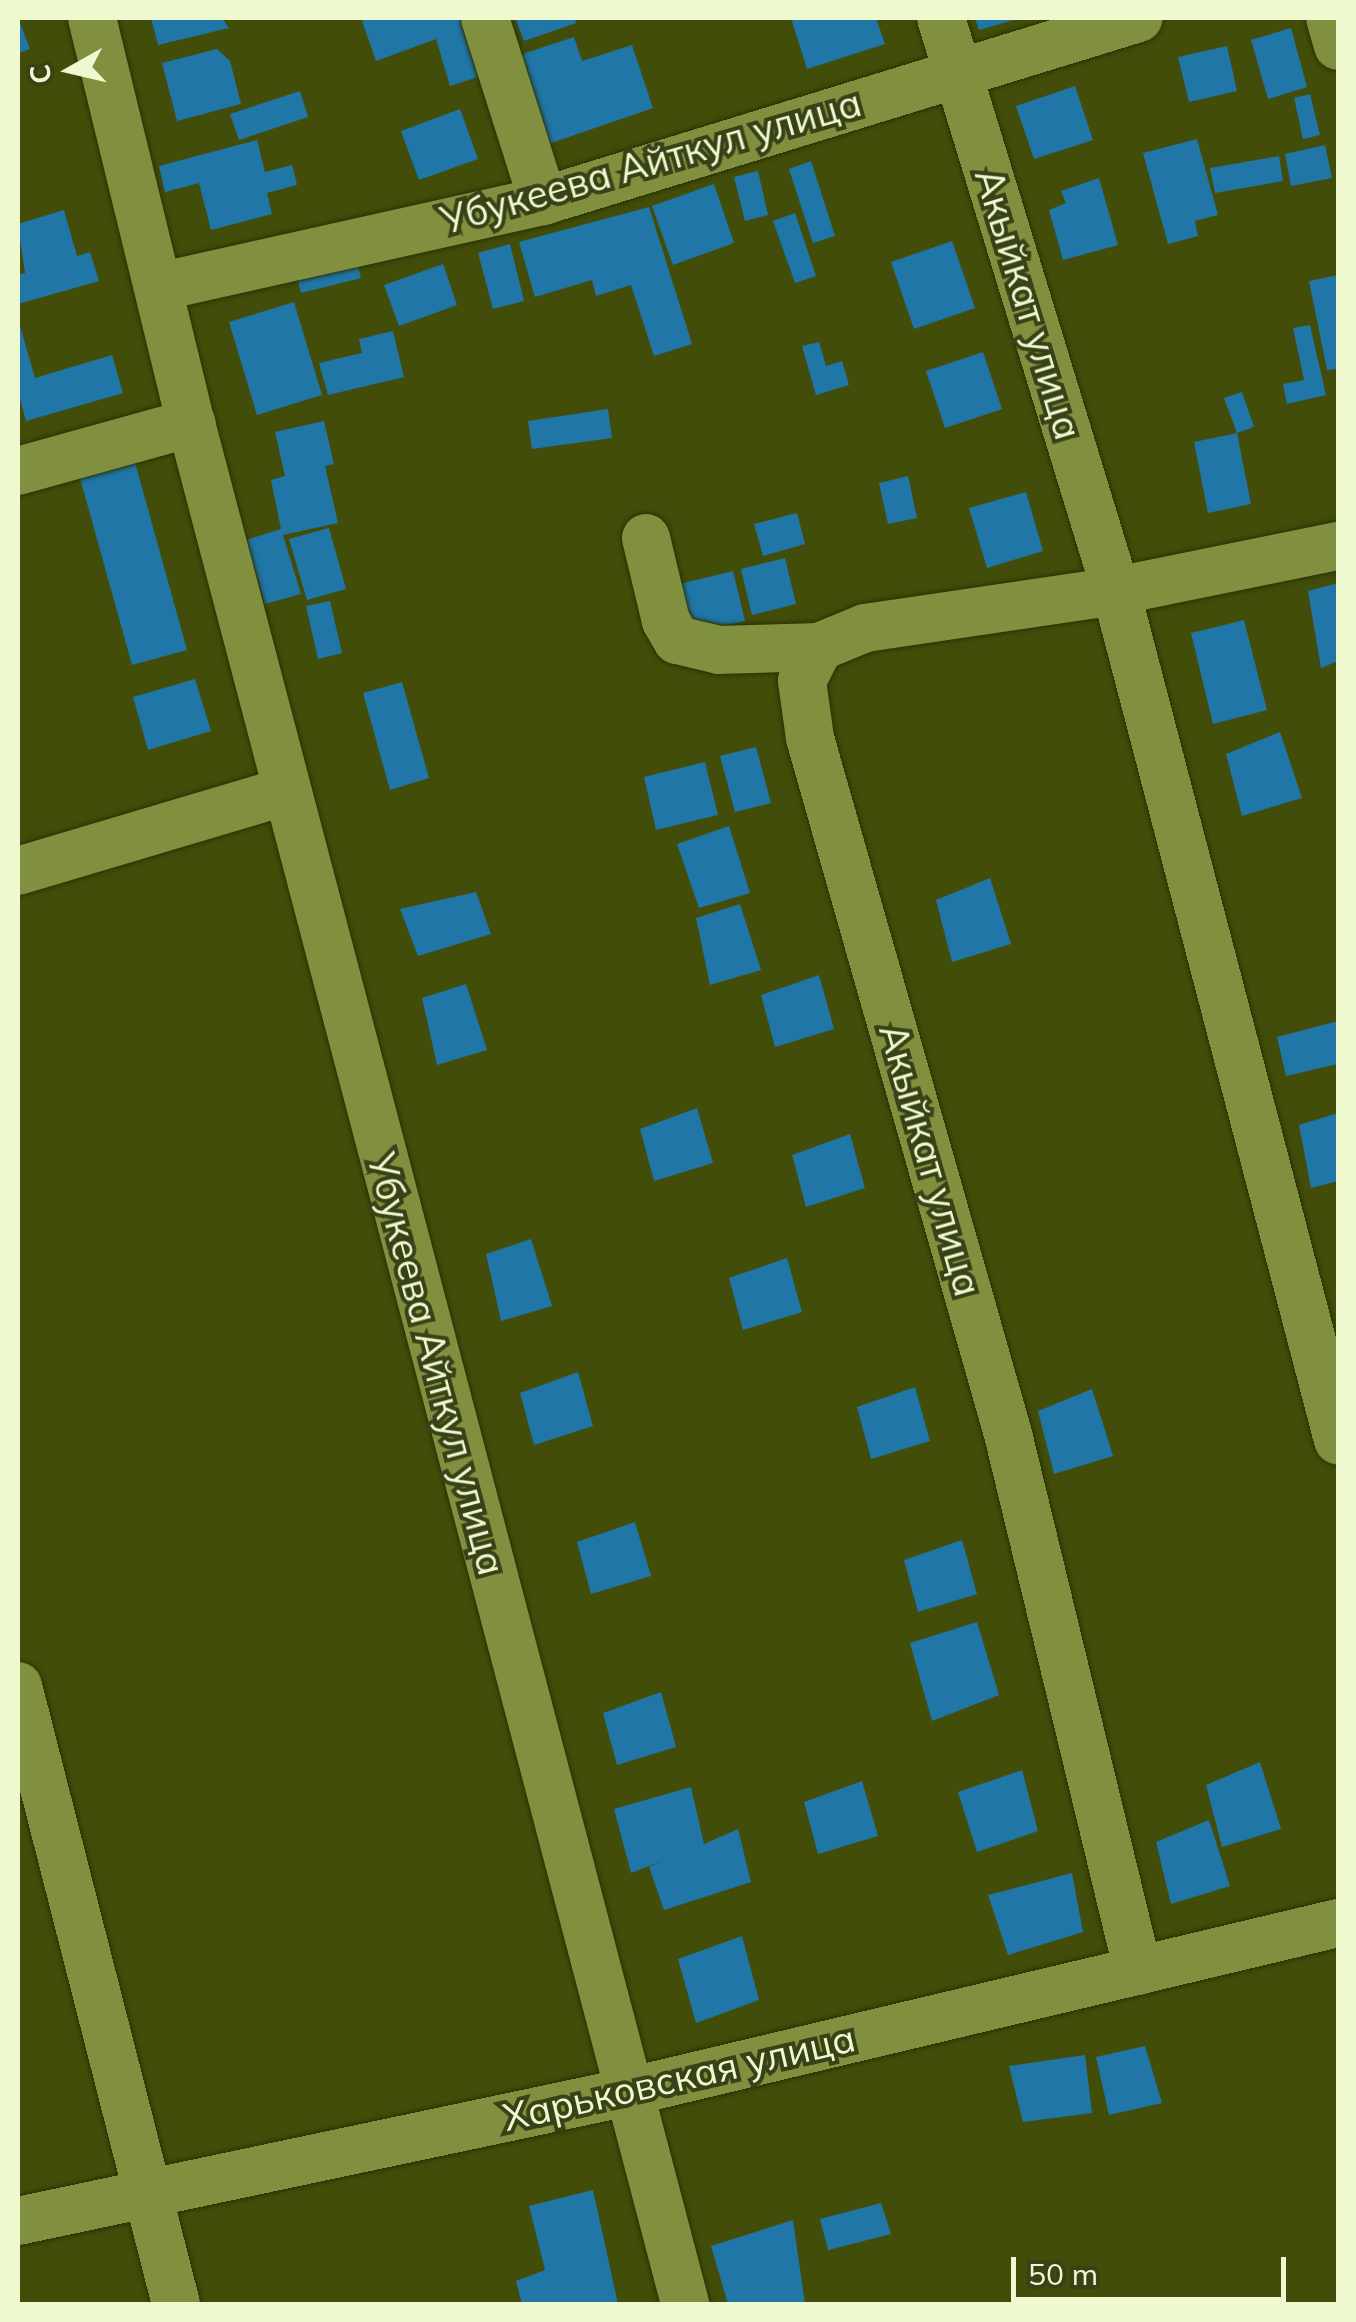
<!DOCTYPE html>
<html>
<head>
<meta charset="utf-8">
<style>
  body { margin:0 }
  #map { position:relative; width:1356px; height:2322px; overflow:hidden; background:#424d0a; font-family:Mulish,sans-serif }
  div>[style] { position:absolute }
  .building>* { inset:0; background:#2076a7 }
  .roads { filter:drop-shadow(0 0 2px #2a3104) drop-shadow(0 0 2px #2a3104) }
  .minor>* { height:48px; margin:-24px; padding:0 24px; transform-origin:24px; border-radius:24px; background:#80903e }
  span { translate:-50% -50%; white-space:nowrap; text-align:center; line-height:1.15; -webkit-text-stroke:8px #394116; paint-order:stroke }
  .street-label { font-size:38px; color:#eff9d0 }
  .frame { position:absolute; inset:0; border:20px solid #eff9d0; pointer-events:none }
  .north { position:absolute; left:20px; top:20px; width:100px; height:100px; -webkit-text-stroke:8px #394116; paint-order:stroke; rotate:262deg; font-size:28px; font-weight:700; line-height:40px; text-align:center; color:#eff9d0 }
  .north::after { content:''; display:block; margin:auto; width:35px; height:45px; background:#eff9d0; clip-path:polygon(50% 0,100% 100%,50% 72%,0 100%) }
  .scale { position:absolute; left:1011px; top:2257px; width:275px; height:45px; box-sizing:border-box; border:5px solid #eff9d0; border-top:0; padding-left:12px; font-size:30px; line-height:35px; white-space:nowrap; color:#eff9d0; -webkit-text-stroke:8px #394116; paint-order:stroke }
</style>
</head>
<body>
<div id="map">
  <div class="building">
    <div style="clip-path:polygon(18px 18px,30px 49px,18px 53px)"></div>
    <div style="clip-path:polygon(151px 18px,222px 18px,229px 28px,158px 45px)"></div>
    <div style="clip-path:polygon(361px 18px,461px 18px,478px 77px,450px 86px,436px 39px,376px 61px)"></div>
    <div style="clip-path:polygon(515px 18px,575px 18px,576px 23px,524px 41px)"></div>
    <div style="clip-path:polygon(791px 18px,876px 18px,885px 44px,807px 69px)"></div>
    <div style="clip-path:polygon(975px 18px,1017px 18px,1017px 19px,979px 30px)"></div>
    <div style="clip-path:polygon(1291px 28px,1307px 87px,1268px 99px,1251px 40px)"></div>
    <div style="clip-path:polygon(574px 37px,582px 61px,632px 45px,653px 108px,531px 150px,501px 61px)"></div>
    <div style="clip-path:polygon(1227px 46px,1237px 91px,1189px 102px,1178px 57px)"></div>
    <div style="clip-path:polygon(217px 49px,230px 61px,241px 104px,177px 121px,162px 63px)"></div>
    <div style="clip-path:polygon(1075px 86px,1093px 140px,1034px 159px,1016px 106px)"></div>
    <div style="clip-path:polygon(300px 91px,308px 117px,239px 140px,230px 114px)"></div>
    <div style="clip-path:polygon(1310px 94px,1320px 135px,1303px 139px,1294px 98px)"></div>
    <div style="clip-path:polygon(460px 109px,478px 159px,419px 180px,401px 131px)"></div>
    <div style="clip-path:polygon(1197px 139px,1218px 215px,1195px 221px,1198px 236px,1168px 244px,1143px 153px)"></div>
    <div style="clip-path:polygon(257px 140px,265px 172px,292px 165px,297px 185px,267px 193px,272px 214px,211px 230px,199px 183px,165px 192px,159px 166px)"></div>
    <div style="clip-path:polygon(1325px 145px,1332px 178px,1291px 186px,1285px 154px)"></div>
    <div style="clip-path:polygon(1279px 156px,1283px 181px,1215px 193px,1210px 168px)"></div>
    <div style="clip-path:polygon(811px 161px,835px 236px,813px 243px,789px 169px)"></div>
    <div style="clip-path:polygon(758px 171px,768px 215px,745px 221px,734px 177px)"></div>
    <div style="clip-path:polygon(1099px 178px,1118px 245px,1063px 260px,1049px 210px,1066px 203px,1061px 191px)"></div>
    <div style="clip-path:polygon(714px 184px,734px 243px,673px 265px,652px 206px)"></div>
    <div style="clip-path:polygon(649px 207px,692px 344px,654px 356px,631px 285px,596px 296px,592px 280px,535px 297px,519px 242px)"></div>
    <div style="clip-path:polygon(64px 210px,77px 256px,90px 252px,99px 281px,18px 304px,18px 275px,25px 273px,18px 224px)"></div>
    <div style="clip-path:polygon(795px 213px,816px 276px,795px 283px,773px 221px)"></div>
    <div style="clip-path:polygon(952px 241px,975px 308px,914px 329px,891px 262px)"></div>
    <div style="clip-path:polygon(510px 244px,524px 301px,493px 309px,478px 253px)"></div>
    <div style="clip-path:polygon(354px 252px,361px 278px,301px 293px,294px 266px)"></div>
    <div style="clip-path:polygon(443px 264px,457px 305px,399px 326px,384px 285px)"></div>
    <div style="clip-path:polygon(1338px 275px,1338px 369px,1327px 370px,1309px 281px)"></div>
    <div style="clip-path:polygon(294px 302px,322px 395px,257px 415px,229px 322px)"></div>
    <div style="clip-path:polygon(18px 319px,35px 378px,112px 355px,123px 393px,26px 421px,18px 391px)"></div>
    <div style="clip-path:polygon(1310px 325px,1326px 395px,1287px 404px,1283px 384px,1304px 380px,1293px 328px)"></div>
    <div style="clip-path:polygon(393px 331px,404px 377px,328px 395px,319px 363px,362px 353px,359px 339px)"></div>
    <div style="clip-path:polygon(819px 342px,826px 366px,842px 361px,849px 385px,816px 395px,802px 346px)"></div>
    <div style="clip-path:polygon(983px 352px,1002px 409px,945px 428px,926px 371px)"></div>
    <div style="clip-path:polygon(1242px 392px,1254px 427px,1237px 433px,1224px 398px)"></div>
    <div style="clip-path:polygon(608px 409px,612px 438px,532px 449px,528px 421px)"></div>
    <div style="clip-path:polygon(324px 421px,334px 464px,325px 466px,338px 523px,283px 535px,301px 594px,265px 604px,246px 540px,281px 529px,271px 480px,285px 476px,275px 432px)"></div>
    <div style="clip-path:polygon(1237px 433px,1251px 504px,1208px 513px,1194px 442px)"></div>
    <div style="clip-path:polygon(133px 455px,187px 650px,132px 665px,78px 471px)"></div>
    <div style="clip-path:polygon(908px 476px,917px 518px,888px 524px,879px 483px)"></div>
    <div style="clip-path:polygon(1026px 492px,1043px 551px,987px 568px,969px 508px)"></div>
    <div style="clip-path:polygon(797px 513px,805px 544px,763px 556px,754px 524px)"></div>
    <div style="clip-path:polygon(329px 528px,346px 589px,307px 600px,289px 539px)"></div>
    <div style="clip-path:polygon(785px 558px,796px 604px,752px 615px,741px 569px)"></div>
    <div style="clip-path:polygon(733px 571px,745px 621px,692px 633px,680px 584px)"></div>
    <div style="clip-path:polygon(1338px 583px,1338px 661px,1321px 668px,1308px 591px)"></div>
    <div style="clip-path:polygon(330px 601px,342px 653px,318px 659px,306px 606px)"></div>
    <div style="clip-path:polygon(1244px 620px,1267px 710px,1213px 724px,1191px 633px)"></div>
    <div style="clip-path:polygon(195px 679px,211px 731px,148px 750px,133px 697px)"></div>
    <div style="clip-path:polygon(402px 682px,429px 778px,390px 790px,363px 693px)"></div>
    <div style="clip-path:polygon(1280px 732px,1302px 798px,1242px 816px,1226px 754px)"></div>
    <div style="clip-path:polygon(756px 747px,771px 803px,735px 812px,720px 756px)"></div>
    <div style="clip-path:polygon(705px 762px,718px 815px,656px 830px,644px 777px)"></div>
    <div style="clip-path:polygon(729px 826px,750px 893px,699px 908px,677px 844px)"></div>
    <div style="clip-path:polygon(990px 878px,1011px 944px,952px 962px,936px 900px)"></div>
    <div style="clip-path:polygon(476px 892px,491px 934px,418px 956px,400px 909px)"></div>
    <div style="clip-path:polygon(740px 904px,761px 970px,710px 985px,696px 918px)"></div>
    <div style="clip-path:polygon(819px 975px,834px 1029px,775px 1047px,761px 995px)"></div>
    <div style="clip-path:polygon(466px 984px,487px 1050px,437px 1065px,422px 998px)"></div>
    <div style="clip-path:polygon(1338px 1021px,1338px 1064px,1286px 1076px,1277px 1037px)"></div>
    <div style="clip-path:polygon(697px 1108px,713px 1163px,654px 1181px,640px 1129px)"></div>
    <div style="clip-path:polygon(1338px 1113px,1338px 1181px,1311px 1188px,1299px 1125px)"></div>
    <div style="clip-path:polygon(850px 1134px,865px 1188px,806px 1207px,792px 1155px)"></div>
    <div style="clip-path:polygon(531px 1239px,552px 1306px,501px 1321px,486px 1254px)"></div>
    <div style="clip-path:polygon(787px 1258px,802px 1312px,743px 1330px,729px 1278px)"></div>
    <div style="clip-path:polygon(578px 1372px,593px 1426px,534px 1445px,520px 1393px)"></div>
    <div style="clip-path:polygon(915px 1387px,930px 1441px,871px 1459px,857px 1407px)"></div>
    <div style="clip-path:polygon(1092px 1389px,1113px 1456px,1054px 1474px,1038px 1411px)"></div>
    <div style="clip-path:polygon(635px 1522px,651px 1576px,591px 1594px,577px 1542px)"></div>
    <div style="clip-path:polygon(962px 1540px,977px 1594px,918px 1612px,904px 1560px)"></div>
    <div style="clip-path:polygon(977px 1622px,999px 1695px,932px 1721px,910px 1643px)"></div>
    <div style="clip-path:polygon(661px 1692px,676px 1747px,617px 1765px,603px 1713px)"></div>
    <div style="clip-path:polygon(1260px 1762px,1281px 1829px,1222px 1847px,1206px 1785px)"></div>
    <div style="clip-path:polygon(1022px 1770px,1038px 1831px,977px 1852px,958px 1792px)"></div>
    <div style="clip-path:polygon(862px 1781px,878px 1836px,818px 1854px,804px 1802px)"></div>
    <div style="clip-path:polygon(691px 1787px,704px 1844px,738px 1829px,751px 1882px,664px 1910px,649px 1867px,662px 1861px,631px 1873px,614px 1809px)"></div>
    <div style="clip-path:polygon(1209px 1820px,1230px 1886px,1171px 1904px,1156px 1842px)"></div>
    <div style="clip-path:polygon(1072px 1873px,1083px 1932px,1008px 1955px,988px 1895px)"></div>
    <div style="clip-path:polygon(742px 1936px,759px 2000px,696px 2023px,678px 1959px)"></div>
    <div style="clip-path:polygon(1145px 2046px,1162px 2103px,1109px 2115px,1096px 2057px)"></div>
    <div style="clip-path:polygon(1085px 2055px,1092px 2113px,1023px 2122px,1009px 2066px)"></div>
    <div style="clip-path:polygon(593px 2190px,618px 2304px,522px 2304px,516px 2281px,545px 2270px,529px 2206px)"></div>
    <div style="clip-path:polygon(881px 2203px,891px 2234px,828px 2250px,820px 2219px)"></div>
    <div style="clip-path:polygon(793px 2220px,805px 2304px,728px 2304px,711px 2246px)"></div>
  </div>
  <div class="roads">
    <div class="minor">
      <div style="left:92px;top:18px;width:417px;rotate:76.3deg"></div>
      <div style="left:191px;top:423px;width:1945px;rotate:75.28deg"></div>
      <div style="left:485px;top:18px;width:192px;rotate:72.4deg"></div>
      <div style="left:941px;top:18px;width:599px;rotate:73.02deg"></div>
      <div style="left:1116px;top:591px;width:878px;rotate:75.35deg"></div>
      <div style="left:1330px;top:18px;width:29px;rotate:74deg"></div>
      <div style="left:158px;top:287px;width:394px;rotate:-12.6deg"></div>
      <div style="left:543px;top:201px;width:623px;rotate:-17.07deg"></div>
      <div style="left:18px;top:471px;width:180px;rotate:-15.5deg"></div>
      <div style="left:646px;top:538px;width:85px;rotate:76.5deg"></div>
      <div style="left:666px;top:621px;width:22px;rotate:60deg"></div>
      <div style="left:677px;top:640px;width:43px;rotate:13.4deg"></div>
      <div style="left:719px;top:650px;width:100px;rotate:-1.7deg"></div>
      <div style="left:18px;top:871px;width:280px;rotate:-16.6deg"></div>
      <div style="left:18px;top:1686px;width:638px;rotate:75.66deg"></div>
      <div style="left:1138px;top:1971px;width:553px;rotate:-103.61deg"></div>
      <div style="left:1008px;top:1434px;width:724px;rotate:-105.88deg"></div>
      <div style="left:810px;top:738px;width:58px;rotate:-98deg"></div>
      <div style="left:802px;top:681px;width:38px;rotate:-63deg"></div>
      <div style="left:819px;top:647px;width:50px;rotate:-22.4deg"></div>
      <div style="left:865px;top:628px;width:254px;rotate:-8.4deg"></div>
      <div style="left:1116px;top:591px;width:227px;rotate:-11.5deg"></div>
      <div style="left:18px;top:2221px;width:623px;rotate:-11.94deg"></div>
      <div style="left:628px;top:2092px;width:730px;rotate:-13.39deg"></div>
    </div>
  </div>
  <div class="street-label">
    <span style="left:651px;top:162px;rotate:-16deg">Убукеева Айткул улица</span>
    <span style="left:1028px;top:304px;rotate:73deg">Акыйкат улица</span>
    <span style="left:930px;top:1160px;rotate:74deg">Акыйкат улица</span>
    <span style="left:436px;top:1364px;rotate:75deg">Убукеева Айткул улица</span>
    <span style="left:679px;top:2078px;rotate:-13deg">Харьковская улица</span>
  </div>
  <div class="frame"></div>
  <div class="north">С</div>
  <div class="scale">50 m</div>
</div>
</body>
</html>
